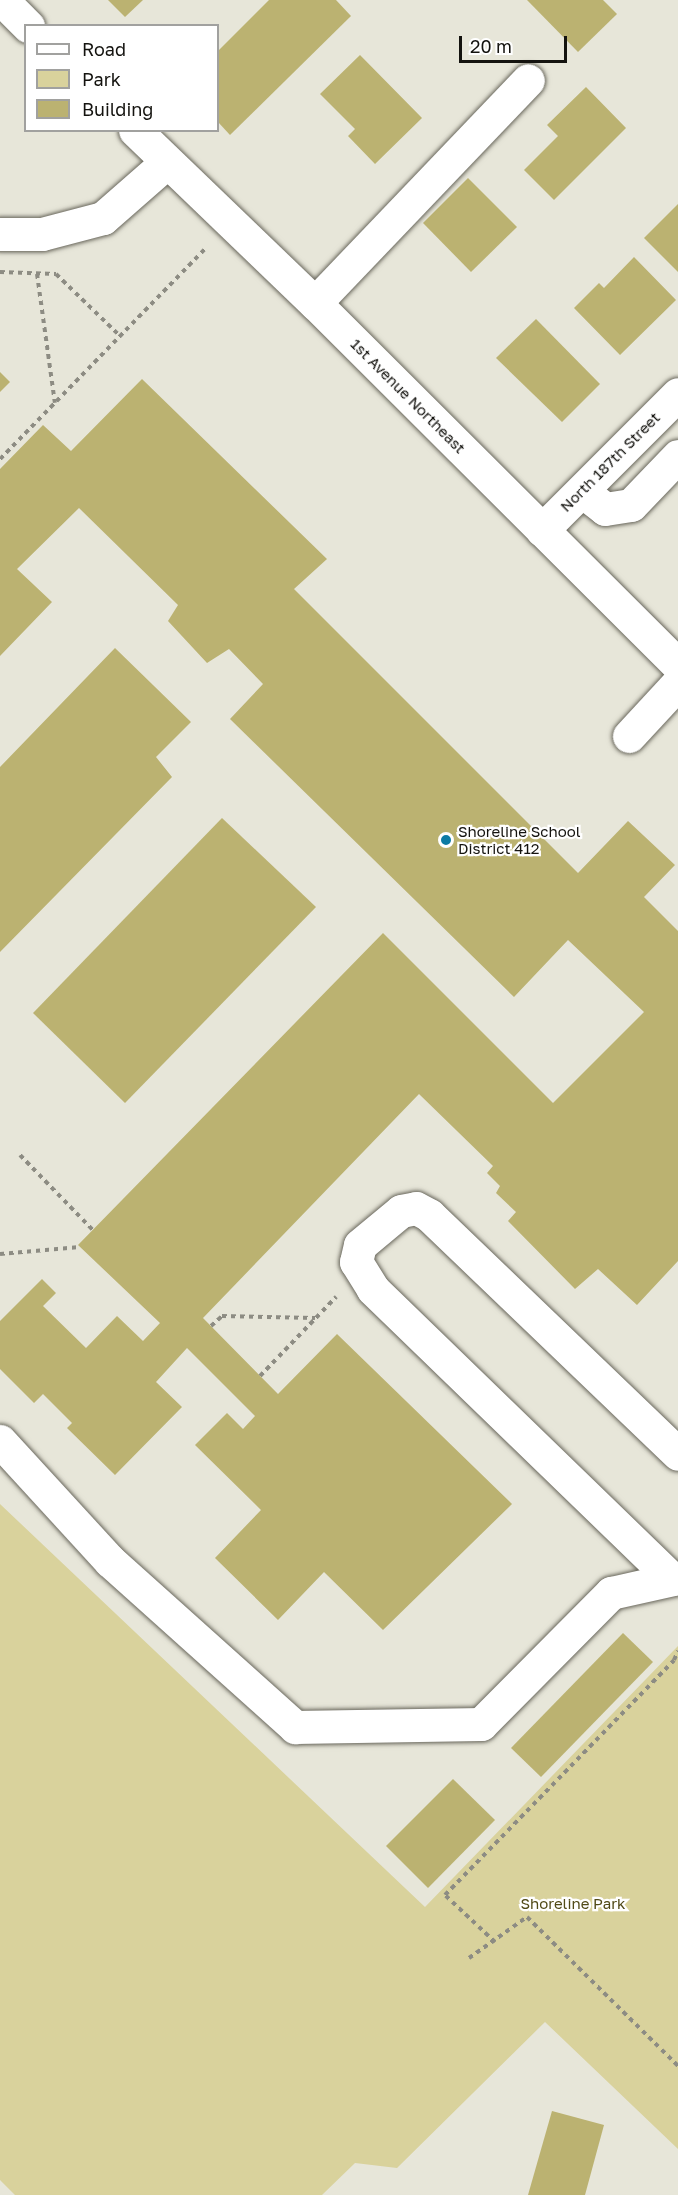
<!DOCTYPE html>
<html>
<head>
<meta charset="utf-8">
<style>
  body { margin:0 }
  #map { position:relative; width:678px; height:2195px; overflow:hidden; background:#e7e6d9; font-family:"Golos Text",sans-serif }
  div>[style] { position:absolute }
  .green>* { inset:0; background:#d9d29c }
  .building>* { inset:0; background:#bbb271 }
  .path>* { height:4px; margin-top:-2px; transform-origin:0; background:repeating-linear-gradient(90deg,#8d8c83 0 4.5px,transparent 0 9px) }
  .roads { filter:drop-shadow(0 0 2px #69675c) drop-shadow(0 0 2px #69675c) }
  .minor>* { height:33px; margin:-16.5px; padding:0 16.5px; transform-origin:16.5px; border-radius:16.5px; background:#fff }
  .dots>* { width:16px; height:16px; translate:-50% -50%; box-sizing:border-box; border:3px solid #fff; border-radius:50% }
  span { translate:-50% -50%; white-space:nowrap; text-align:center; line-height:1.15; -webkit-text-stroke:4.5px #fff; paint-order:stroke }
  .street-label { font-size:15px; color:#14130f }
  .poi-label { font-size:15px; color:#14130f }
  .left { translate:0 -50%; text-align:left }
  .park-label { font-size:15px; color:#514a17 }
  .legend { position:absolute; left:24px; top:24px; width:195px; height:108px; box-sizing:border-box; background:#fff; border:2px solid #a1a19f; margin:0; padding:8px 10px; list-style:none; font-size:18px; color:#14130f }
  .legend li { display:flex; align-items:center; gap:12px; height:30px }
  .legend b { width:30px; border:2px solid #a1a19f }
  .scale { position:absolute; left:459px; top:36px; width:108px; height:27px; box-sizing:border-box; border:3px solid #14130f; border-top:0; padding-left:8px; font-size:18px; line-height:21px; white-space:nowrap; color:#14130f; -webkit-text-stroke:4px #fff; paint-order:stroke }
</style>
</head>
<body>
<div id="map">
  <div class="green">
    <div style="clip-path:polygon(0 1504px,425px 1907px,678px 1646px,678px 2149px,545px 2022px,397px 2168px,355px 2163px,322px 2195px,15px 2195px,0 2180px)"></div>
  </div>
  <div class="building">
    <div style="clip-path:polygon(108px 0,143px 0,125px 17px)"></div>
    <div style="clip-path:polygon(269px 0,336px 0,351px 16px,230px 135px,218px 122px,218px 51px)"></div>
    <div style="clip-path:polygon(527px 0,603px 0,617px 14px,578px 52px)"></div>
    <div style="clip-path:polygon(360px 55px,422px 118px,375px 164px,348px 136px,355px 129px,320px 94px)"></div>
    <div style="clip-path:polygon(586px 87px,626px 128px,554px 200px,524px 170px,558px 136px,547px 125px)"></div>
    <div style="clip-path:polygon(468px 178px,517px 227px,471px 272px,423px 223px)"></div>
    <div style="clip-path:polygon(678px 204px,678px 272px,644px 238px)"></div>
    <div style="clip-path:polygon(634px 257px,676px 300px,620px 355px,574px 308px,599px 283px,604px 288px)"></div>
    <div style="clip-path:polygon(536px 319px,600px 384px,562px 422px,496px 358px)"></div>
    <div style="clip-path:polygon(0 372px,10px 382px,0 392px)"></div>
    <div style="clip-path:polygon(142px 379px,327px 559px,294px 589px,578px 873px,628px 821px,675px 865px,644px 897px,678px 931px,678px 1261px,637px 1305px,598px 1269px,575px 1289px,508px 1221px,516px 1212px,496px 1193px,500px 1186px,487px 1173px,493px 1166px,419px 1094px,203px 1318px,278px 1394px,337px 1334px,512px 1504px,383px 1630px,324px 1572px,278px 1620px,215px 1558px,261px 1510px,195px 1445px,227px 1413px,243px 1429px,255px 1416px,187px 1348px,156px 1382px,182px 1407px,115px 1475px,67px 1428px,72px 1423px,43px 1394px,34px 1403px,0 1369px,0 1321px,42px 1279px,56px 1293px,43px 1306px,86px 1348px,117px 1316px,143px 1341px,160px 1323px,78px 1245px,383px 933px,553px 1103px,644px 1012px,568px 940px,514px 997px,230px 719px,263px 684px,229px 649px,207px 663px,168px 621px,178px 605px,79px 508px,17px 569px,52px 602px,0 656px,0 469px,43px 425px,71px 451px)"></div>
    <div style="clip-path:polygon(115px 648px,191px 722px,156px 757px,172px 777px,0 952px,0 767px)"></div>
    <div style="clip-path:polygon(222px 818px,316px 907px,125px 1103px,33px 1013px)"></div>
    <div style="clip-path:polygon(623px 1633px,653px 1662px,541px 1777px,511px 1748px)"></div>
    <div style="clip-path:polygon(453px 1779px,495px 1820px,428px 1888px,386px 1846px)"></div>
    <div style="clip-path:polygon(552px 2111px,604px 2125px,585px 2195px,528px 2195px)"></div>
  </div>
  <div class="path">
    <div style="left:0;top:272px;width:56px;rotate:2deg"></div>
    <div style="left:56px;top:274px;width:89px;rotate:44.1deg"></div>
    <div style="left:37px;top:274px;width:130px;rotate:82.1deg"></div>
    <div style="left:0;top:459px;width:296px;rotate:-45.7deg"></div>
    <div style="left:20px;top:1155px;width:105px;rotate:45.8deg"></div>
    <div style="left:0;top:1254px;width:80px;rotate:-5deg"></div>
    <div style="left:211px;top:1326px;width:15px;rotate:-42deg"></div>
    <div style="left:222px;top:1316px;width:93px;rotate:1.2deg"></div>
    <div style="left:260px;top:1376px;width:110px;rotate:-46.1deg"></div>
    <div style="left:495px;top:1942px;width:69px;rotate:-136.8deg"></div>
    <div style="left:445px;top:1895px;width:328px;rotate:-45.7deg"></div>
    <div style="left:674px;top:1660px;width:10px;rotate:-66deg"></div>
    <div style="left:469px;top:1958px;width:71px;rotate:-35.3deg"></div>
    <div style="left:527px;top:1917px;width:212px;rotate:44.6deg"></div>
  </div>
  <div class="roads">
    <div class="minor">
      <div style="left:2px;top:0;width:37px;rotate:45deg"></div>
      <div style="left:135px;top:130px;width:250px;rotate:43.9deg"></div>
      <div style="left:315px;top:303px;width:513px;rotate:44.92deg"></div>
      <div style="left:0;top:234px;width:42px"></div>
      <div style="left:42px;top:234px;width:63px;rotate:-14.7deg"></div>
      <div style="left:103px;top:218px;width:85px;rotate:-41.2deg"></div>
      <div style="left:315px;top:303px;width:308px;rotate:-46.3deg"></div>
      <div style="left:582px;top:491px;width:29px;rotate:38deg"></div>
      <div style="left:605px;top:509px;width:26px;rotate:-9deg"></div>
      <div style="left:631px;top:505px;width:68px;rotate:-46.2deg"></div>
      <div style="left:542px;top:530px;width:192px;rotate:-45deg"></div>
      <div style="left:629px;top:736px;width:72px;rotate:-47.2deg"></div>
      <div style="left:0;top:1441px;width:163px;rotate:47.5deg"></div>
      <div style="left:110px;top:1561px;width:249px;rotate:41.9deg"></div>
      <div style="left:295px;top:1727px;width:186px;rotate:-0.9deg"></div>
      <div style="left:481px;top:1724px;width:185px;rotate:-45.2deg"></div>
      <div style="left:611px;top:1593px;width:69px;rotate:-12.6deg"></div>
      <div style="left:672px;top:1579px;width:417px;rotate:-135.9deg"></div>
      <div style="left:373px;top:1289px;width:32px;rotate:-122deg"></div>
      <div style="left:356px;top:1262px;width:17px;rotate:-77deg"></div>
      <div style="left:360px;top:1245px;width:53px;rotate:-39.7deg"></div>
      <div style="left:401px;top:1211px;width:15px;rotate:-11deg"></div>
      <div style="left:416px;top:1208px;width:15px;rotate:28deg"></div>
      <div style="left:429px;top:1215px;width:345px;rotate:43.8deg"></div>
    </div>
  </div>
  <div class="dots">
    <div style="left:446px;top:840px;background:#0d7ba4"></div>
  </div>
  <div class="street-label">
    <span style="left:408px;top:396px;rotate:45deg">1st Avenue Northeast</span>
    <span style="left:610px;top:462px;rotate:-45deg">North 187th Street</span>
  </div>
  <div class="poi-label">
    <span class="left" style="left:458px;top:840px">Shoreline School<br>District 412</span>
  </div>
  <div class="park-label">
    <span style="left:573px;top:1904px">Shoreline Park</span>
  </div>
  <ul class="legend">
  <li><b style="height:8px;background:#fff"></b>Road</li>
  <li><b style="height:16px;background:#d9d29c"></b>Park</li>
  <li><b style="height:16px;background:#bbb271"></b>Building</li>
  </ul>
  <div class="scale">20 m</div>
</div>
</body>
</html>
